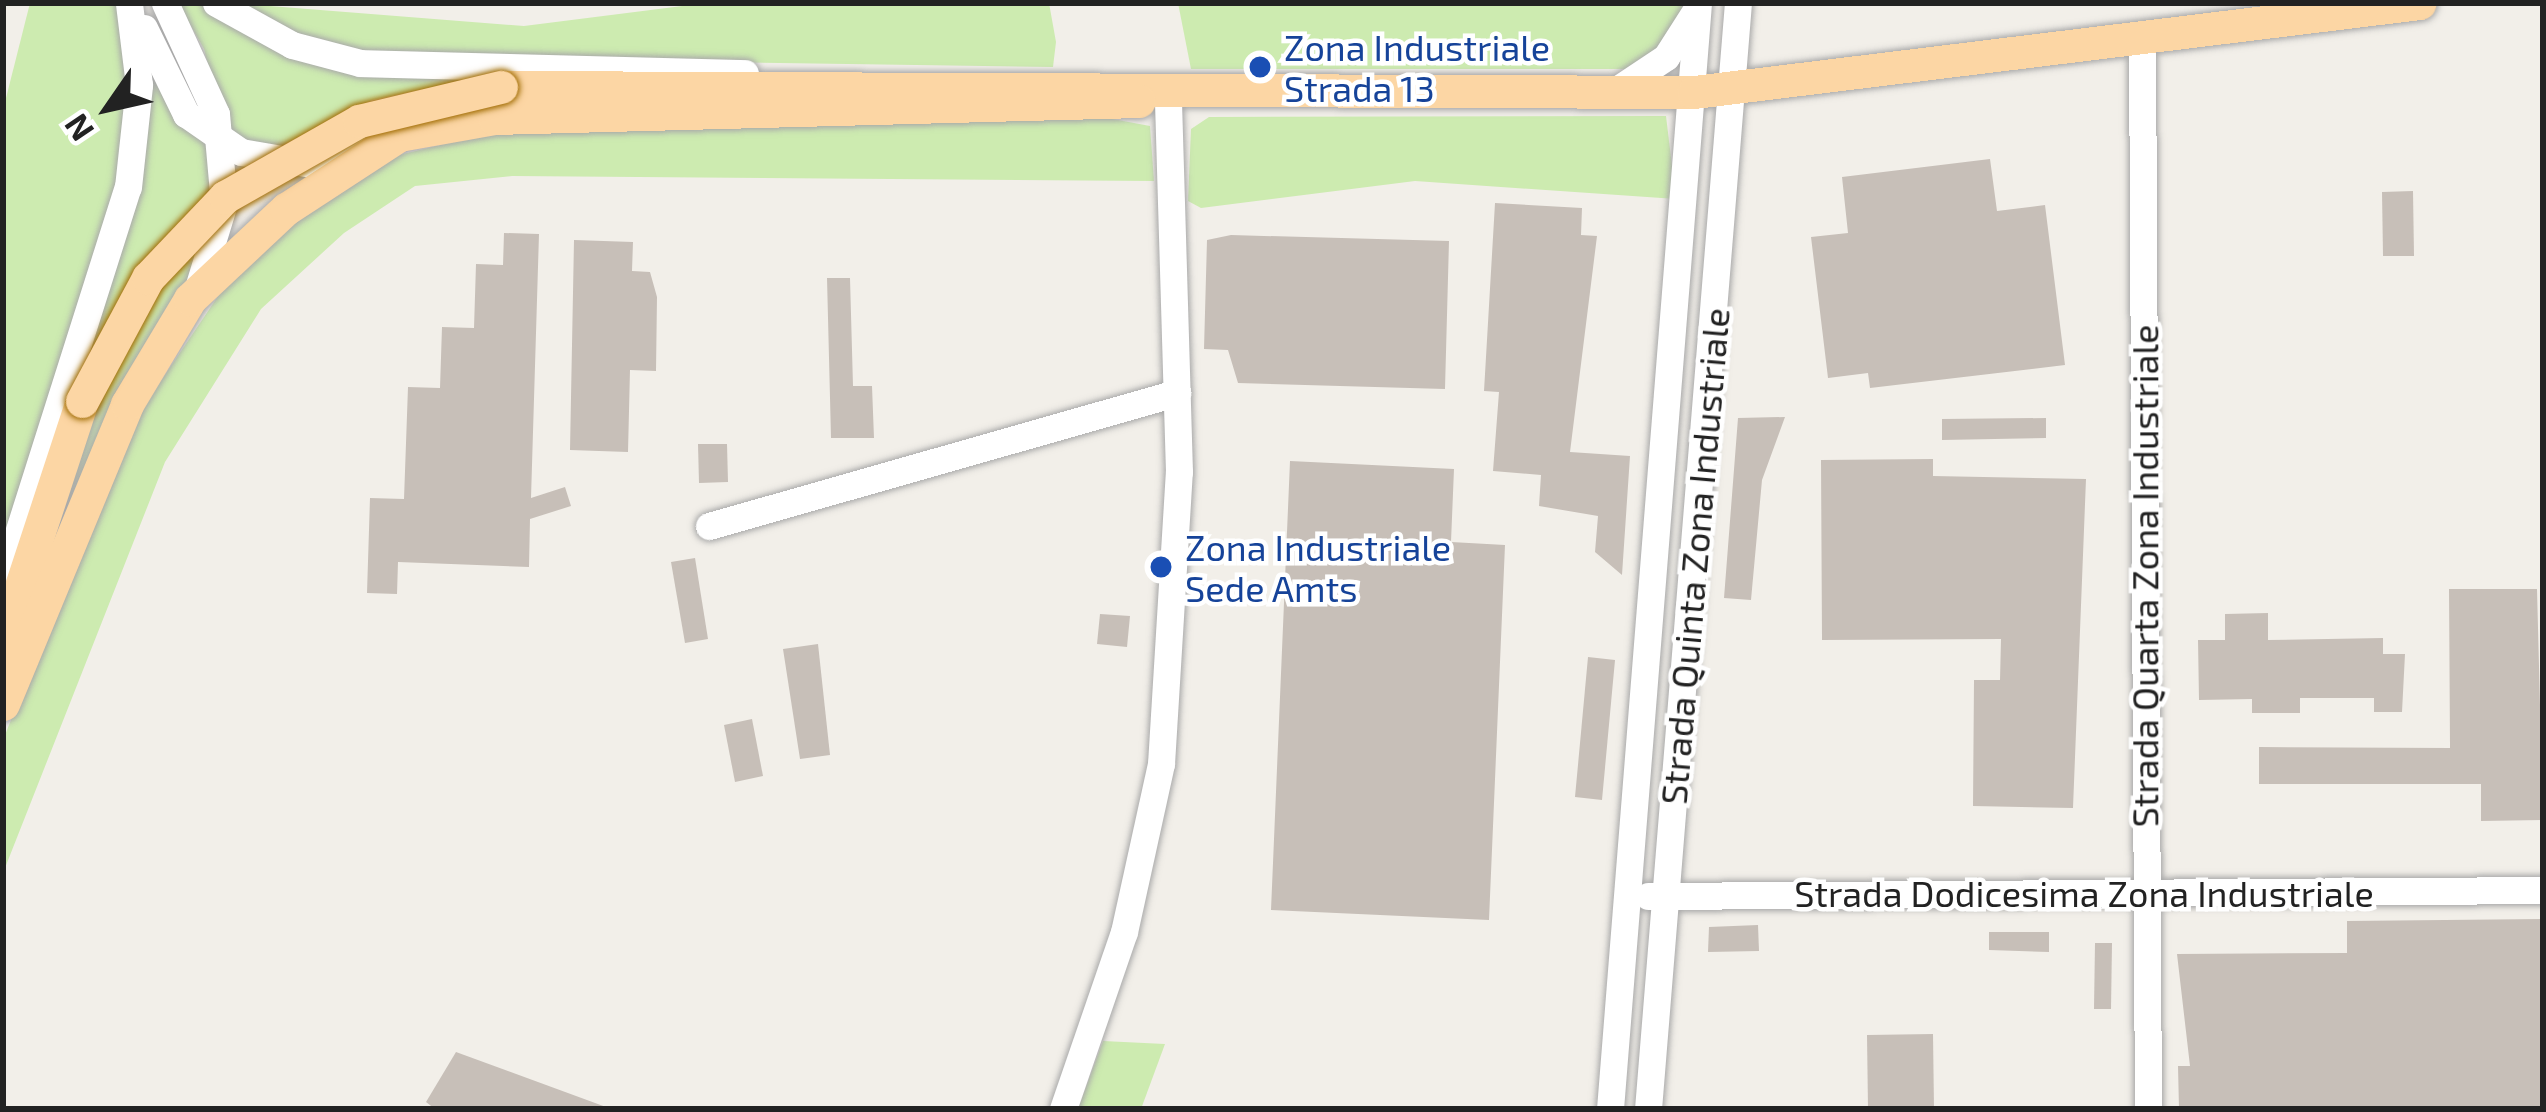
<!DOCTYPE html>
<html>
<head>
<meta charset="utf-8">
<style>
  body { margin:0 }
  #map { position:relative; width:2546px; height:1112px; overflow:hidden; background:#f2efe9; font-family:"Exo 2",sans-serif }
  div>[style] { position:absolute }
  .grass>* { inset:0; background:#cdebb0 }
  .building>* { inset:0; background:#c7bfb8 }
  .roads { filter:drop-shadow(0 0 3px #a9a9a9) drop-shadow(0 0 3px #a9a9a9) }
  .minor>* { height:27px; margin:-13.5px; padding:0 13.5px; transform-origin:13.5px; border-radius:13.5px; background:#fff }
  .major>* { height:33px; margin:-16.5px; padding:0 16.5px; transform-origin:16.5px; border-radius:16.5px; background:#fcd6a4 }
  .bridges { filter:drop-shadow(0 0 3px #a06b00) drop-shadow(0 0 3px #a06b00) }
  .major-bridge>* { height:33px; margin:-16.5px; padding:0 16.5px; transform-origin:16.5px; border-radius:16.5px; background:#fcd6a4 }
  .dots>* { width:33px; height:33px; translate:-50% -50%; box-sizing:border-box; border:6px solid #fff; border-radius:50% }
  span { translate:-50% -50%; white-space:nowrap; text-align:center; line-height:1.15; -webkit-text-stroke:9px #fff; paint-order:stroke }
  .transit-label { font-size:36px; color:#164399 }
  .left { translate:0 -50%; text-align:left }
  .street-label { font-size:36px; color:#222 }
  .frame { position:absolute; inset:0; border:6px solid #222; pointer-events:none }
  .north { position:absolute; left:48px; top:48px; width:120px; height:120px; -webkit-text-stroke:9px #fff; paint-order:stroke; rotate:236deg; font-size:33px; font-weight:700; line-height:48px; text-align:center; color:#222 }
  .north::after { content:''; display:block; margin:auto; width:42px; height:54px; background:#222; clip-path:polygon(50% 0,100% 100%,50% 72%,0 100%) }
</style>
</head>
<body>
<div id="map">
  <div class="grass">
    <div style="clip-path:polygon(30px 3px,119px 3px,131px 51px,123px 181px,3px 563px,3px 110px)"></div>
    <div style="clip-path:polygon(178px 3px,203px 3px,221px 18px,475px 78px,372px 100px,263px 155px,226px 136px,204px 49px)"></div>
    <div style="clip-path:polygon(233px 3px,524px 26px,706px 3px,1049px 3px,1056px 42px,1053px 67px,385px 57px,303px 41px)"></div>
    <div style="clip-path:polygon(1178px 3px,1684px 3px,1668px 39px,1634px 69px,1191px 69px)"></div>
    <div style="clip-path:polygon(148px 56px,214px 145px,217px 223px,32px 592px)"></div>
    <div style="clip-path:polygon(1666px 116px,1676px 199px,1415px 181px,1201px 208px,1188px 201px,1191px 129px,1209px 117px)"></div>
    <div style="clip-path:polygon(1102px 117px,1150px 126px,1154px 181px,512px 176px,415px 186px,344px 233px,261px 309px,165px 462px,3px 873px,3px 740px,127px 431px,246px 255px,378px 160px,499px 131px)"></div>
    <div style="clip-path:polygon(1103px 1041px,1165px 1044px,1141px 1109px,1078px 1109px)"></div>
  </div>
  <div class="building">
    <div style="clip-path:polygon(1990px 159px,1997px 211px,2045px 205px,2065px 365px,1870px 388px,1868px 373px,1828px 378px,1811px 237px,1848px 233px,1842px 177px)"></div>
    <div style="clip-path:polygon(2413px 191px,2414px 256px,2383px 256px,2382px 192px)"></div>
    <div style="clip-path:polygon(1495px 203px,1582px 208px,1581px 235px,1597px 236px,1570px 452px,1630px 456px,1622px 575px,1595px 552px,1598px 516px,1539px 506px,1541px 475px,1493px 471px,1499px 392px,1484px 391px)"></div>
    <div style="clip-path:polygon(504px 233px,539px 234px,531px 498px,565px 487px,571px 506px,530px 519px,529px 567px,398px 562px,397px 594px,367px 593px,370px 498px,404px 499px,408px 387px,440px 388px,442px 327px,474px 328px,476px 264px,503px 265px)"></div>
    <div style="clip-path:polygon(1231px 235px,1449px 241px,1445px 389px,1238px 383px,1228px 350px,1204px 349px,1207px 240px)"></div>
    <div style="clip-path:polygon(574px 240px,633px 242px,632px 271px,650px 272px,657px 297px,656px 371px,630px 370px,628px 452px,570px 450px)"></div>
    <div style="clip-path:polygon(827px 278px,850px 278px,853px 386px,872px 386px,874px 438px,831px 438px)"></div>
    <div style="clip-path:polygon(1785px 417px,1762px 480px,1751px 600px,1724px 598px,1738px 418px)"></div>
    <div style="clip-path:polygon(2046px 418px,2046px 438px,1942px 440px,1942px 419px)"></div>
    <div style="clip-path:polygon(698px 444px,727px 444px,728px 482px,699px 483px)"></div>
    <div style="clip-path:polygon(1933px 459px,1933px 476px,2086px 479px,2073px 808px,1973px 806px,1974px 680px,2000px 680px,2001px 639px,1822px 640px,1821px 460px)"></div>
    <div style="clip-path:polygon(1290px 461px,1454px 469px,1451px 542px,1505px 545px,1489px 920px,1271px 910px)"></div>
    <div style="clip-path:polygon(695px 558px,708px 639px,685px 643px,671px 562px)"></div>
    <div style="clip-path:polygon(2449px 589px,2537px 589px,2543px 820px,2481px 821px,2481px 784px,2259px 784px,2259px 747px,2450px 748px)"></div>
    <div style="clip-path:polygon(2268px 613px,2268px 640px,2383px 638px,2383px 654px,2405px 654px,2402px 712px,2374px 712px,2374px 698px,2300px 698px,2300px 713px,2252px 713px,2252px 699px,2199px 700px,2198px 640px,2225px 640px,2225px 614px)"></div>
    <div style="clip-path:polygon(1100px 614px,1130px 616px,1127px 647px,1097px 644px)"></div>
    <div style="clip-path:polygon(818px 644px,830px 755px,800px 759px,783px 649px)"></div>
    <div style="clip-path:polygon(1588px 657px,1615px 660px,1602px 800px,1575px 797px)"></div>
    <div style="clip-path:polygon(752px 719px,763px 776px,735px 782px,724px 725px)"></div>
    <div style="clip-path:polygon(2543px 919px,2543px 1109px,2179px 1109px,2178px 1066px,2190px 1066px,2177px 954px,2347px 953px,2347px 921px)"></div>
    <div style="clip-path:polygon(1758px 925px,1759px 951px,1708px 952px,1709px 927px)"></div>
    <div style="clip-path:polygon(1989px 932px,2049px 932px,2049px 952px,1989px 950px)"></div>
    <div style="clip-path:polygon(2095px 943px,2112px 943px,2111px 1009px,2094px 1009px)"></div>
    <div style="clip-path:polygon(1933px 1034px,1934px 1109px,1868px 1109px,1867px 1035px)"></div>
    <div style="clip-path:polygon(456px 1052px,606px 1107px,606px 1109px,435px 1109px,426px 1102px)"></div>
  </div>
  <div class="roads">
    <div class="minor">
      <div style="left:165px;top:3px;width:122px;rotate:65.3deg"></div>
      <div style="left:216px;top:114px;width:89px;rotate:84.9deg"></div>
      <div style="left:224px;top:203px;width:86px;rotate:107deg"></div>
      <div style="left:216px;top:3px;width:87px;rotate:28.9deg"></div>
      <div style="left:292px;top:45px;width:70px;rotate:14.8deg"></div>
      <div style="left:360px;top:63px;width:385px;rotate:1.5deg"></div>
      <div style="left:144px;top:28px;width:96px;rotate:64deg"></div>
      <div style="left:186px;top:114px;width:67px;rotate:34.6deg"></div>
      <div style="left:241px;top:152px;width:71px;rotate:9.7deg"></div>
      <div style="left:311px;top:164px;width:68px;rotate:-19deg"></div>
      <div style="left:2142px;top:44px;width:1065px;rotate:89.68deg"></div>
      <div style="left:1612px;top:93px;width:65px;rotate:-33.7deg"></div>
      <div style="left:1666px;top:57px;width:52px;rotate:-57.5deg"></div>
      <div style="left:709px;top:526px;width:487px;rotate:-15.9deg"></div>
      <div style="left:3px;top:580px;width:412px;rotate:-72.4deg"></div>
      <div style="left:128px;top:187px;width:103px;rotate:-83.8deg"></div>
      <div style="left:139px;top:85px;width:83px;rotate:-97deg"></div>
      <div style="left:1648px;top:896px;width:895px;rotate:-0.38deg"></div>
      <div style="left:1063px;top:1109px;width:187px;rotate:-71deg"></div>
      <div style="left:1124px;top:932px;width:172px;rotate:-77.6deg"></div>
      <div style="left:1161px;top:764px;width:293px;rotate:-86.5deg"></div>
      <div style="left:1179px;top:472px;width:380px;rotate:-91.7deg"></div>
      <div style="left:1610px;top:1109px;width:1109px;rotate:-85.45deg"></div>
      <div style="left:1648px;top:1109px;width:1110px;rotate:-85.35deg"></div>
    </div>
    <div class="major">
      <div style="left:501px;top:87px;width:1193px;rotate:0.24deg"></div>
      <div style="left:1694px;top:92px;width:731px;rotate:-6.99deg"></div>
      <div style="left:3px;top:641px;width:253px;rotate:-71.8deg"></div>
      <div style="left:3px;top:704px;width:325px;rotate:-67.5deg"></div>
      <div style="left:127px;top:404px;width:122px;rotate:-59deg"></div>
      <div style="left:190px;top:299px;width:132px;rotate:-43.2deg"></div>
      <div style="left:286px;top:209px;width:135px;rotate:-33.2deg"></div>
      <div style="left:399px;top:135px;width:97px;rotate:-10.1deg"></div>
      <div style="left:494px;top:118px;width:645px;rotate:-1.51deg"></div>
    </div>
  </div>
  <div class="bridges">
    <div class="major-bridge">
      <div style="left:82px;top:401px;width:140px;rotate:-61.8deg"></div>
      <div style="left:148px;top:278px;width:112px;rotate:-46.5deg"></div>
      <div style="left:225px;top:197px;width:154px;rotate:-29.6deg"></div>
      <div style="left:359px;top:121px;width:146px;rotate:-13.5deg"></div>
    </div>
  </div>
  <div class="dots">
    <div style="left:1260px;top:67px;background:#1a4fb4"></div>
    <div style="left:1161px;top:567px;background:#1a4fb4"></div>
  </div>
  <div class="transit-label">
    <span class="left" style="left:1284px;top:67px">Zona Industriale<br>Strada 13</span>
    <span class="left" style="left:1185px;top:567px">Zona Industriale<br>Sede Amts</span>
  </div>
  <div class="street-label">
    <span style="left:1694px;top:556px;rotate:-85deg">Strada Quinta Zona Industriale</span>
    <span style="left:2144px;top:576px;rotate:-90deg">Strada Quarta Zona Industriale</span>
    <span style="left:2084px;top:893px">Strada Dodicesima Zona Industriale</span>
  </div>
  <div class="frame"></div>
  <div class="north">N</div>
</div>
</body>
</html>
